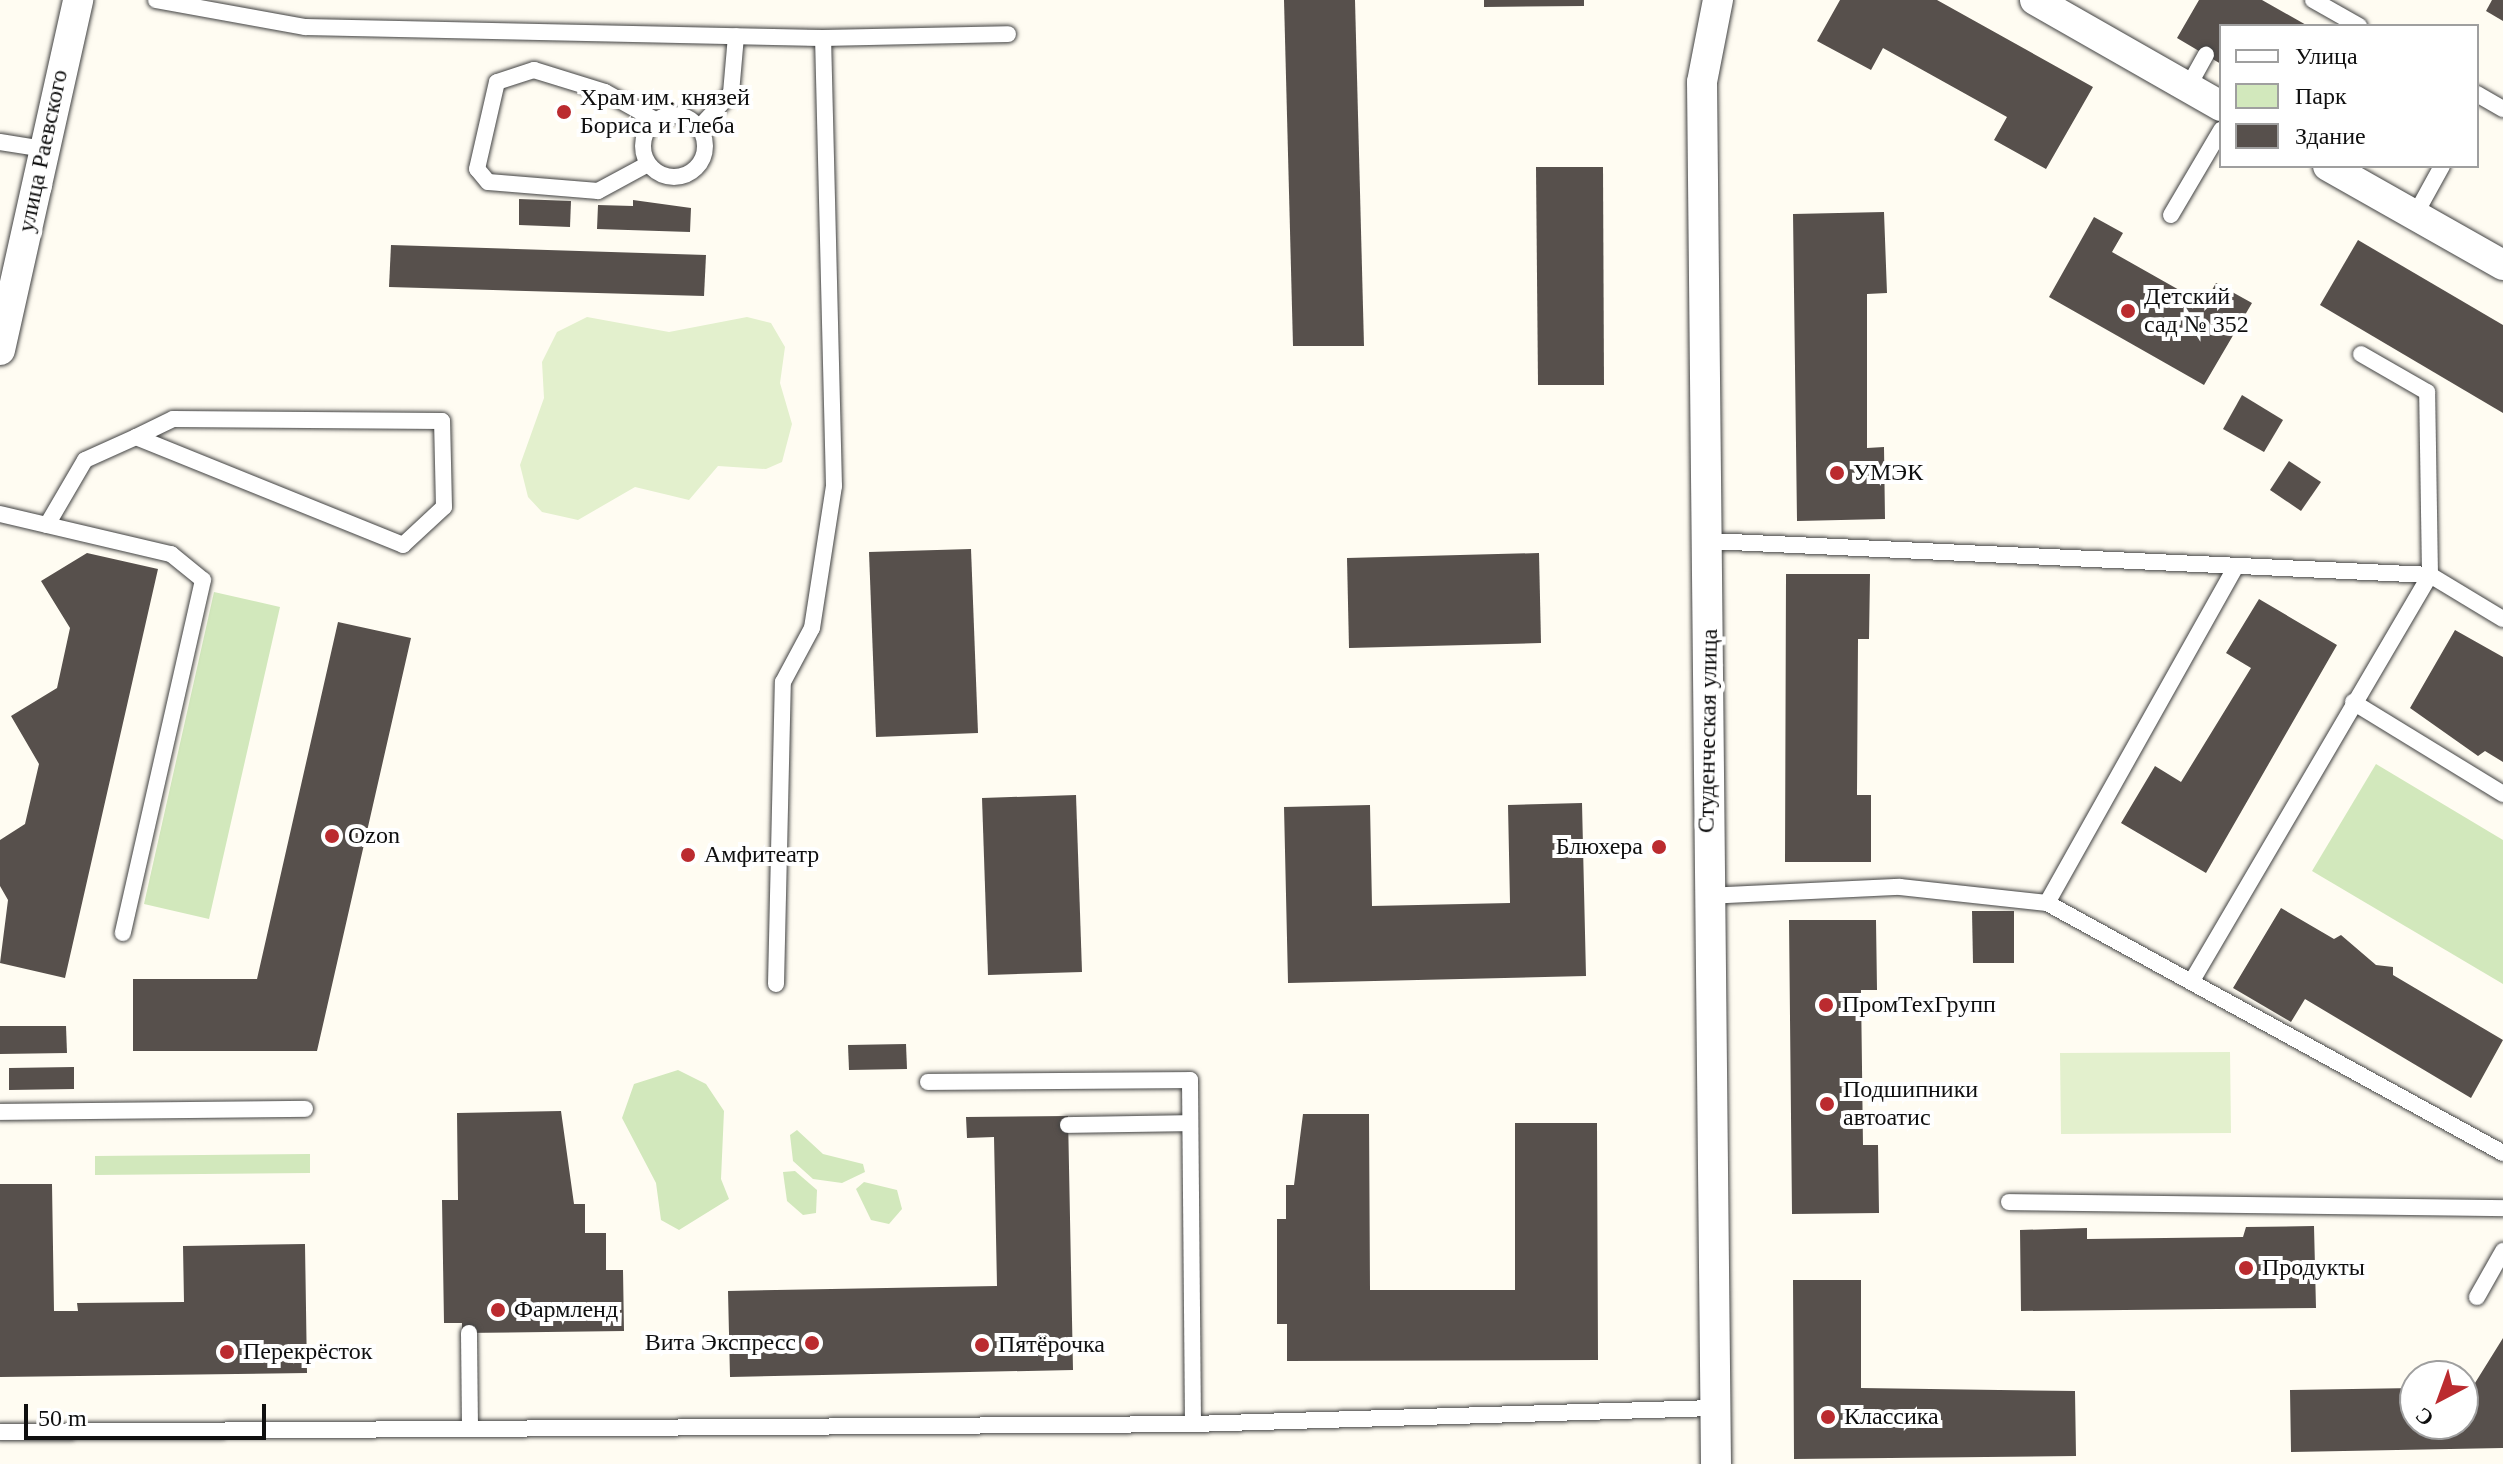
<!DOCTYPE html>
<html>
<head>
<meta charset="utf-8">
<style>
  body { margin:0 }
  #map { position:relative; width:2503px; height:1464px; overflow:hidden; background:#fffcf2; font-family:"Times New Roman",serif }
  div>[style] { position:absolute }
  .green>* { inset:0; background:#d2e8bc }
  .pitch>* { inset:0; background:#e3f0cd }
  .building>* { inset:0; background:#57504c }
  .roads { filter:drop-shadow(0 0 2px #424242) drop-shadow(0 0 2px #424242) }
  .service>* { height:16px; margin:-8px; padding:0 8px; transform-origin:8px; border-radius:8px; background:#fff }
  .service>.ring { margin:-8px; padding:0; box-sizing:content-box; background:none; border:16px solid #fff; border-radius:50% }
  .minor>* { height:30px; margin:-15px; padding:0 15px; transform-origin:15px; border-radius:15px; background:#fff }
  .dots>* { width:22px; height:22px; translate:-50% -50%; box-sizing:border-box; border:4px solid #fff; border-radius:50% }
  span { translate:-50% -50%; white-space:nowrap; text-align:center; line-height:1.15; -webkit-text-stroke:8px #fff; paint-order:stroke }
  .poi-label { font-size:24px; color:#0f0f0f }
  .left { translate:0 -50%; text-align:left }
  .right { translate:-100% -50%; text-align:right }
  .street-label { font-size:24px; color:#0f0f0f }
  .legend { position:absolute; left:2219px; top:24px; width:260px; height:144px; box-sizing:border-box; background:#fff; border:2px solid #9f9f9f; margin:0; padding:10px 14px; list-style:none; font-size:24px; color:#0f0f0f }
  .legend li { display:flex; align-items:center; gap:16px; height:40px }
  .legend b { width:40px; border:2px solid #9f9f9f }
  .north { position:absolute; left:2399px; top:1360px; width:80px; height:80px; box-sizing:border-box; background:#fff; border:2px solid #9f9f9f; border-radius:50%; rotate:221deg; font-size:22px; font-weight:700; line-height:32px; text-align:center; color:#0f0f0f }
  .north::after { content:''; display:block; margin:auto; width:28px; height:36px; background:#bb2b2f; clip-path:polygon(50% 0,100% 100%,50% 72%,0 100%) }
  .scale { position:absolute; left:24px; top:1404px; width:242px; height:36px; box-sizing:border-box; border:4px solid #0f0f0f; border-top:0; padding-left:10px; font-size:24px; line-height:28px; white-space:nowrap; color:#0f0f0f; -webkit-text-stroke:6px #fff; paint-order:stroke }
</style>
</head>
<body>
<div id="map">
  <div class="green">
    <div style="clip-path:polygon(214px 592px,280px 607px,209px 919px,144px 904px)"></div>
    <div style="clip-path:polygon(2376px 764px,2503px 840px,2503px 984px,2312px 871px)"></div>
    <div style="clip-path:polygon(678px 1070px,706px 1084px,724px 1111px,721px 1179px,729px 1199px,679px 1230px,661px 1220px,656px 1183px,622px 1118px,634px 1084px)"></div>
    <div style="clip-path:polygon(797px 1130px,823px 1154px,863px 1164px,865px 1172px,842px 1183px,813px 1179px,793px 1161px,790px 1135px)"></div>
    <div style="clip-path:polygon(310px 1154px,310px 1173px,95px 1175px,95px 1156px)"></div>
    <div style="clip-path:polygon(795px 1171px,817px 1190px,816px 1213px,803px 1215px,787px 1201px,783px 1172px)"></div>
    <div style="clip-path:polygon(864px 1182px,897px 1190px,902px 1209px,889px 1224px,871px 1220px,856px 1189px)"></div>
  </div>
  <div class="pitch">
    <div style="clip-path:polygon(587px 317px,669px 332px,747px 317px,771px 323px,785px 347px,780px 383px,792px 424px,782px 462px,766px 469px,718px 466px,689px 500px,635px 487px,578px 520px,542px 512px,528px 497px,520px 465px,544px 398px,542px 362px,557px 332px)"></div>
    <div style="clip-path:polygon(2230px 1052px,2231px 1133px,2061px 1134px,2060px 1053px)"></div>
  </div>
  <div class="building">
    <div style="clip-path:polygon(1284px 0,1355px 0,1364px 346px,1293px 346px)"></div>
    <div style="clip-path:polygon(1484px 0,1584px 0,1584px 6px,1484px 7px)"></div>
    <div style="clip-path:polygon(1840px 0,1937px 0,2093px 87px,2046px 169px,1994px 140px,2007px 117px,1883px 48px,1871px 70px,1817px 41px)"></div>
    <div style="clip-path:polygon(2199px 0,2262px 0,2308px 26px,2221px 26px,2221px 64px,2177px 38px)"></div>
    <div style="clip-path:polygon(2492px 0,2503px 0,2503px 21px,2486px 11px)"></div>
    <div style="clip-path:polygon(1536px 167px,1603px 167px,1604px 385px,1538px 385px)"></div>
    <div style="clip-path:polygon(519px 199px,571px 201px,570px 227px,519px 225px)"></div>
    <div style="clip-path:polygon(633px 200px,691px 208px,690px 232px,597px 229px,598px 205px,633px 206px)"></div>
    <div style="clip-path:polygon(1884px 212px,1887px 293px,1867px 294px,1867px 448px,1884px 447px,1885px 519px,1797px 521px,1793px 214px)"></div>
    <div style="clip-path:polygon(2094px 217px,2123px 233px,2112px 252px,2204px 304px,2216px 283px,2252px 303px,2204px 385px,2049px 297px)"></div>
    <div style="clip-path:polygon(2358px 240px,2503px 325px,2503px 413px,2320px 305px)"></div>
    <div style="clip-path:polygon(391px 245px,706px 255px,704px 296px,389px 287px)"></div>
    <div style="clip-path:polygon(2242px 395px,2283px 420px,2264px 452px,2223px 429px)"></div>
    <div style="clip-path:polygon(2289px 461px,2321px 482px,2301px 511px,2270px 490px)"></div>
    <div style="clip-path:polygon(971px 549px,978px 733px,876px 737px,869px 552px)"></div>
    <div style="clip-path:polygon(87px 553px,158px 569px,65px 978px,0 963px,8px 900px,0 886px,0 840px,25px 824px,39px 764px,11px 716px,57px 688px,70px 628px,41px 581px)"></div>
    <div style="clip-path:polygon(1539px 553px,1541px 643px,1349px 648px,1347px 558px)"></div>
    <div style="clip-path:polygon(1786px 574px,1870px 574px,1869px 639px,1858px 639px,1857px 795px,1871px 795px,1871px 862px,1785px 862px)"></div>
    <div style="clip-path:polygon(2259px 599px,2337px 645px,2206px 873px,2121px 823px,2155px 766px,2181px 782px,2251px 668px,2226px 653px)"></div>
    <div style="clip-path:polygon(338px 622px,411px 638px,317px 1051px,133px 1051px,133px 979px,257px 979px)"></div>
    <div style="clip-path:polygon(2455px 630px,2503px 657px,2503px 762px,2485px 751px,2478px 756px,2410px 708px)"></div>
    <div style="clip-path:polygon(1076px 795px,1082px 972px,988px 975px,982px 798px)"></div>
    <div style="clip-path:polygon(1582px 803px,1586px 976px,1288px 983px,1284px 807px,1370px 805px,1372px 906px,1510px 903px,1508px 805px)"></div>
    <div style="clip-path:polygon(2281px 908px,2334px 939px,2341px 935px,2376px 965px,2393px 967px,2393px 975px,2503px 1040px,2471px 1098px,2305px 999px,2291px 1022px,2233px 988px)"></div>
    <div style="clip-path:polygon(1972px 911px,2014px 911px,2014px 963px,1973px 963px)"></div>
    <div style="clip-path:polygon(1789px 920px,1876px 920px,1877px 990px,1861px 990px,1863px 1145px,1878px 1145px,1879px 1213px,1792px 1214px)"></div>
    <div style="clip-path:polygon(0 1026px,66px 1026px,67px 1053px,0 1054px)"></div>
    <div style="clip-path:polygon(906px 1044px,907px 1069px,849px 1070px,848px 1045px)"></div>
    <div style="clip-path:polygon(74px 1067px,74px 1089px,9px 1090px,9px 1068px)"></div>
    <div style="clip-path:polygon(561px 1111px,574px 1204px,585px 1204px,585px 1233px,606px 1233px,606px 1270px,623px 1270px,624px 1331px,462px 1333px,462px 1323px,444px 1323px,442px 1200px,458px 1200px,457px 1113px)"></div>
    <div style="clip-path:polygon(1303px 1114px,1369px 1114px,1370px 1290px,1515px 1290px,1515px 1123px,1597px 1123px,1598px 1360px,1287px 1361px,1287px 1324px,1277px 1324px,1277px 1219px,1286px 1219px,1286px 1185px,1294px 1185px)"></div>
    <div style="clip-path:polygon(1068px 1116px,1073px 1370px,730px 1377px,728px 1291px,997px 1286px,994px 1137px,967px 1138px,966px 1117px)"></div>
    <div style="clip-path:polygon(0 1184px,52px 1184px,54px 1311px,78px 1311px,77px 1303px,184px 1302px,183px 1246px,305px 1244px,307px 1373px,0 1377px)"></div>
    <div style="clip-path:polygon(2314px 1226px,2316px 1308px,2021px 1311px,2020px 1230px,2087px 1228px,2087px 1239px,2243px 1237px,2246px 1227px)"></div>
    <div style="clip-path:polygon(1793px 1280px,1861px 1280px,1861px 1388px,2075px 1391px,2076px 1456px,1794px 1459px)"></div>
    <div style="clip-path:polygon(2503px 1338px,2503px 1448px,2291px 1452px,2290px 1390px,2415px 1388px,2415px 1424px,2463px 1424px,2463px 1389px,2475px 1383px)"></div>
  </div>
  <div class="roads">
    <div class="service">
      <div style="left:156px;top:0;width:151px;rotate:10.3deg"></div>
      <div style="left:305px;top:27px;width:518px;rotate:1.22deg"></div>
      <div style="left:823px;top:38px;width:185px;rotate:-1.2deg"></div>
      <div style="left:2313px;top:0;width:53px;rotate:29.5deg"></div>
      <div style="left:2188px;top:87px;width:37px;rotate:-61deg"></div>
      <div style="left:2477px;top:94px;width:30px;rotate:30deg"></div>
      <div class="ring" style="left:643px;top:115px;width:46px;height:46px"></div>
      <div style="left:699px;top:128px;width:47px;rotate:-47.6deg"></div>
      <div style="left:731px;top:93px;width:57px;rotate:-85deg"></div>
      <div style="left:0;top:142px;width:39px;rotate:9deg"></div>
      <div style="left:648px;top:164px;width:57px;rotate:151.6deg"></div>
      <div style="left:598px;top:191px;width:110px;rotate:-175.3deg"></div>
      <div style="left:488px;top:182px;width:17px;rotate:-130deg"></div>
      <div style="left:477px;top:169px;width:89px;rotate:-77.1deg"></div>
      <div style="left:497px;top:82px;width:39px;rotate:-18deg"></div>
      <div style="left:534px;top:70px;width:74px;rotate:17.2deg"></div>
      <div style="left:605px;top:92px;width:57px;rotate:29.2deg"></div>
      <div style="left:2171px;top:215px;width:99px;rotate:-59.5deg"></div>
      <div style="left:2415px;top:215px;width:56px;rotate:-61.1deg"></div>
      <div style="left:0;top:514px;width:176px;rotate:13.2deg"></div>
      <div style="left:171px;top:554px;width:41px;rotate:39.1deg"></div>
      <div style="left:203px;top:580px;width:362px;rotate:102.8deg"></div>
      <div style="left:47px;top:525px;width:75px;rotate:-59.7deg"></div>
      <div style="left:85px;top:460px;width:56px;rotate:-24.3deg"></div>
      <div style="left:136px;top:437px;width:288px;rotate:22deg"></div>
      <div style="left:403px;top:545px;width:56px;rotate:-42.8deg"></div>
      <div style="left:444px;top:507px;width:86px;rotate:-91.3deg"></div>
      <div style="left:442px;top:421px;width:269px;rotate:-179.6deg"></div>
      <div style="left:173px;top:419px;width:41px;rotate:154.1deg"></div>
      <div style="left:1710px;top:541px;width:721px;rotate:2.7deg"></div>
      <div style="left:2430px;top:575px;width:85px;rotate:31.1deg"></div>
      <div style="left:2353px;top:702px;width:176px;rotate:31.5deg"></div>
      <div style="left:1706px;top:896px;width:194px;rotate:-2.7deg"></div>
      <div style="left:1900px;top:887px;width:148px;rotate:6.2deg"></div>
      <div style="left:2047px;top:903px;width:520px;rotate:28.73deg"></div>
      <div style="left:2047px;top:903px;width:386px;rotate:-60.7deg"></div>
      <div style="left:2193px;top:979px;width:468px;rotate:-59.6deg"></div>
      <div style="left:2430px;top:575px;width:183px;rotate:-90.9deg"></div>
      <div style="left:2427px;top:392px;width:76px;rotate:-150.1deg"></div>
      <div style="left:776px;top:984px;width:302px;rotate:-88.7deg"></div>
      <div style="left:783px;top:682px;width:61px;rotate:-61.8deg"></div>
      <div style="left:812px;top:628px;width:144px;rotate:-81.2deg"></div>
      <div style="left:834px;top:486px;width:448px;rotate:-91.4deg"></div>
      <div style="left:0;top:1112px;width:305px;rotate:-0.6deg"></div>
      <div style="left:1068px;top:1125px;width:122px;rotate:-0.9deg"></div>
      <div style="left:2009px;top:1202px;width:494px;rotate:0.7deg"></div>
      <div style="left:2477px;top:1297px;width:53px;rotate:-60.5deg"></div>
      <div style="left:469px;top:1333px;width:96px;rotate:89.4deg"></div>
      <div style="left:1193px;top:1424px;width:522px;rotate:-1.76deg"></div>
      <div style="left:0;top:1432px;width:1193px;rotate:-0.38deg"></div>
      <div style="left:1193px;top:1424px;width:344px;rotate:-90.5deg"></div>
      <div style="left:1190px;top:1080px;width:262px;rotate:179.6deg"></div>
    </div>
    <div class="minor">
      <div style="left:2035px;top:0;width:214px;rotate:29.7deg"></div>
      <div style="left:2328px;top:166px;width:201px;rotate:29.5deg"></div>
      <div style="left:0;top:350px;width:359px;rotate:-77.4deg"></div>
      <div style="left:1716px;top:1464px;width:1382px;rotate:-90.58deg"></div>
      <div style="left:1702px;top:82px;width:84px;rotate:-79deg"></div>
    </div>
  </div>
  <div class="dots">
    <div style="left:564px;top:112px;background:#bb2b2f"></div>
    <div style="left:2128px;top:311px;background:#bb2b2f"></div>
    <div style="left:1837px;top:473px;background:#bb2b2f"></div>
    <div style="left:332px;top:836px;background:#bb2b2f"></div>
    <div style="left:1659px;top:847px;background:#bb2b2f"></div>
    <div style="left:688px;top:855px;background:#bb2b2f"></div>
    <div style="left:1826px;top:1005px;background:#bb2b2f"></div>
    <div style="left:1827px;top:1104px;background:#bb2b2f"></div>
    <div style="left:2246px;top:1268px;background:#bb2b2f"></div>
    <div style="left:498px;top:1310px;background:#bb2b2f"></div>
    <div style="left:812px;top:1343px;background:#bb2b2f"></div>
    <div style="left:982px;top:1345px;background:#bb2b2f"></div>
    <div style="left:227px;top:1352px;background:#bb2b2f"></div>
    <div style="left:1828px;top:1417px;background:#bb2b2f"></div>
  </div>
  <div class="poi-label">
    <span class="left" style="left:580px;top:112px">Храм им. князей<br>Бориса и Глеба</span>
    <span class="left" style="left:2144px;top:311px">Детский<br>сад № 352</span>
    <span class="left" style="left:1853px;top:473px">УМЭК</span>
    <span class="left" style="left:348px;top:836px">Ozon</span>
    <span class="right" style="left:1643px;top:847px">Блюхера</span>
    <span class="left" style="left:704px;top:855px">Амфитеатр</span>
    <span class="left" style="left:1842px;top:1005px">ПромТехГрупп</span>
    <span class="left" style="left:1843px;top:1104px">Подшипники<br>автоатис</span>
    <span class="left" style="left:2262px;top:1268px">Продукты</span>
    <span class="left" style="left:514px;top:1310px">Фармленд</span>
    <span class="right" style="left:796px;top:1343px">Вита Экспресс</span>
    <span class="left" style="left:998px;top:1345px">Пятёрочка</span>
    <span class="left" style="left:243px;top:1352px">Перекрёсток</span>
    <span class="left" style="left:1844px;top:1417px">Классика</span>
  </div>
  <div class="street-label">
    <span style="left:43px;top:151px;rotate:-78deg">улица Раевского</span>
    <span style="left:1708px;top:731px;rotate:-89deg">Студенческая улица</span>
  </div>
  <ul class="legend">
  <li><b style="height:10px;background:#fff"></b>Улица</li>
  <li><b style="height:22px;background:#d2e8bc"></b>Парк</li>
  <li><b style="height:22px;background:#57504c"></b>Здание</li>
  </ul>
  <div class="north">С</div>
  <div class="scale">50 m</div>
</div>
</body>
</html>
